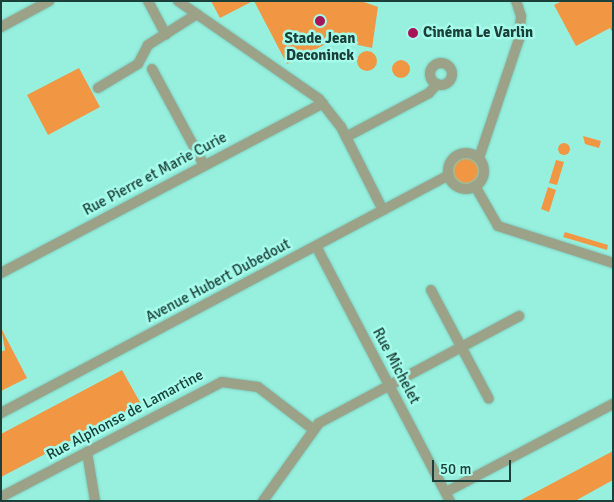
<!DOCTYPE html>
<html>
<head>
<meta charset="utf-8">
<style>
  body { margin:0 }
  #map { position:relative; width:614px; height:502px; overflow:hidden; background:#97efde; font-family:Signika,sans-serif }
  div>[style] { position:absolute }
  .green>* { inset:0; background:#f19743 }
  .round { border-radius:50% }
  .roads { filter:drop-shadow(0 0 1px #7eccbd) drop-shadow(0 0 1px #7eccbd) }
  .minor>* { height:10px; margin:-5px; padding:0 5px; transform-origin:5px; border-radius:5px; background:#9ba287 }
  .minor>.ring { margin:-5px; padding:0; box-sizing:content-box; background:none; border:10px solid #9ba287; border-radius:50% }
  .dots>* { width:14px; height:14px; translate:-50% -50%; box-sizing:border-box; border:2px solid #a5fceb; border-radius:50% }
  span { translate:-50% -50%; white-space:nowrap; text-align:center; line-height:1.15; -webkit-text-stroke:5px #a5fceb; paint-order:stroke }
  .poi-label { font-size:15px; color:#1b4039; font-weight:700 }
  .left { translate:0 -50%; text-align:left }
  .street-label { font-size:15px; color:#1b4039 }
  .frame { position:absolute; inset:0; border:2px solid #1b4039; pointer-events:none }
  .scale { position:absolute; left:432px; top:460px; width:79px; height:22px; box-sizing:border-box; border:2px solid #1b4039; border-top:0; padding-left:6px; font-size:15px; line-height:18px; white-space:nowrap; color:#1b4039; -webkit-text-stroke:4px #a5fceb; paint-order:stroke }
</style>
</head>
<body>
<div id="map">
  <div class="green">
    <div style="clip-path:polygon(211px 1px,253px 1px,220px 18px)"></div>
    <div style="clip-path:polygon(254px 1px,361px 1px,378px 7px,372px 48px,354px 44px,345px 34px,287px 64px)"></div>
    <div style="clip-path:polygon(562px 1px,613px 1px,613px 33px,610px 28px,576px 46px,554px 5px)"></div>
    <div class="round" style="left:357px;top:51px;width:20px;height:20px"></div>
    <div class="round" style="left:392px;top:60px;width:18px;height:18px"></div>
    <div style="clip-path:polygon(79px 68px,100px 107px,48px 135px,27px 95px)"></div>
    <div style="clip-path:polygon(583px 136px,601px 141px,599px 148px,585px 144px)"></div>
    <div class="round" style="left:558px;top:143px;width:12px;height:12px"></div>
    <div class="round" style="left:453px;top:158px;width:26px;height:26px"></div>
    <div style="clip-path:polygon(556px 160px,564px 162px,557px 185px,549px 183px)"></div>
    <div style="clip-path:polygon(548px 187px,556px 190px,549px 212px,541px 209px)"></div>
    <div style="clip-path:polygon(565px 232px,608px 245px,607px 250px,563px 237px)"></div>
    <div style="clip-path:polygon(1px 328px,27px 378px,1px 391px,1px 352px,5px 350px)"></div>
    <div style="clip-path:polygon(122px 370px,141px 404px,1px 477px,1px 434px)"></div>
    <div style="clip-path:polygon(613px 451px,613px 480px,575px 501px,519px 501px)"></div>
  </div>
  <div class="roads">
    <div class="minor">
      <div style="left:148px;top:1px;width:38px;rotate:62deg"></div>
      <div style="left:178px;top:1px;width:172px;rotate:34.8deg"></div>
      <div style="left:319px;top:99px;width:36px;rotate:52deg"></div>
      <div style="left:341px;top:127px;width:93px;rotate:63.2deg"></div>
      <div style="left:1px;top:27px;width:55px;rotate:-28.4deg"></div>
      <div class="ring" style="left:430px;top:63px;width:12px;height:12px"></div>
      <div style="left:152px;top:69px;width:109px;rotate:61.6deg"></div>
      <div style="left:98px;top:88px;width:47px;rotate:-31deg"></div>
      <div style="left:138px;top:64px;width:21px;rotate:-62deg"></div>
      <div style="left:148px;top:45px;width:58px;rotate:-32.3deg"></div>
      <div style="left:346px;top:137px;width:94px;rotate:-27.9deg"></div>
      <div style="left:429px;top:93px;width:12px;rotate:-48deg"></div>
      <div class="ring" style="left:448px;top:153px;width:26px;height:26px"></div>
      <div style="left:479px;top:158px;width:126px;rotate:-71.4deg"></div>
      <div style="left:519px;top:39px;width:23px;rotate:-85deg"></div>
      <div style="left:521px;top:16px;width:16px;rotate:-108deg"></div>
      <div style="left:475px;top:186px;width:46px;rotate:60.1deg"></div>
      <div style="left:498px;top:226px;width:121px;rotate:17.8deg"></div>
      <div style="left:316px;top:246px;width:288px;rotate:62.3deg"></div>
      <div style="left:1px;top:273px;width:364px;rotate:-27.8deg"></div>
      <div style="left:431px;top:290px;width:123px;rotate:62deg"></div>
      <div style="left:1px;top:413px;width:507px;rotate:-27.98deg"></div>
      <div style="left:87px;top:452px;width:50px;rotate:80.7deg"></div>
      <div style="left:446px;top:492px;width:189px;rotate:-27.8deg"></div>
      <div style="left:1px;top:497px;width:249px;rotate:-27.5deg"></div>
      <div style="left:222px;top:382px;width:36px;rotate:8deg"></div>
      <div style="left:258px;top:387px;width:69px;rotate:37.4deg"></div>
      <div style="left:263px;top:501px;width:96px;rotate:-54.3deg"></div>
      <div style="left:319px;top:423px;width:227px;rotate:-28.1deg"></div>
    </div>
  </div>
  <div class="dots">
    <div style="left:320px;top:21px;background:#a51557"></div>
    <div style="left:413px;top:33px;background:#a51557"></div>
  </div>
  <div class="poi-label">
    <span class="left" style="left:423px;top:33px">Cinéma Le Varlin</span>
    <span style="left:320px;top:47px">Stade Jean<br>Deconinck</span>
  </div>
  <div class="street-label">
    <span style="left:155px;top:174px;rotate:-28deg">Rue Pierre et Marie Curie</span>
    <span style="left:218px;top:281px;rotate:-28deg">Avenue Hubert Dubedout</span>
    <span style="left:396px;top:366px;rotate:62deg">Rue Michelet</span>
    <span style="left:125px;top:415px;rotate:-28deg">Rue Alphonse de Lamartine</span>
  </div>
  <div class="frame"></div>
  <div class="scale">50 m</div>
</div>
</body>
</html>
